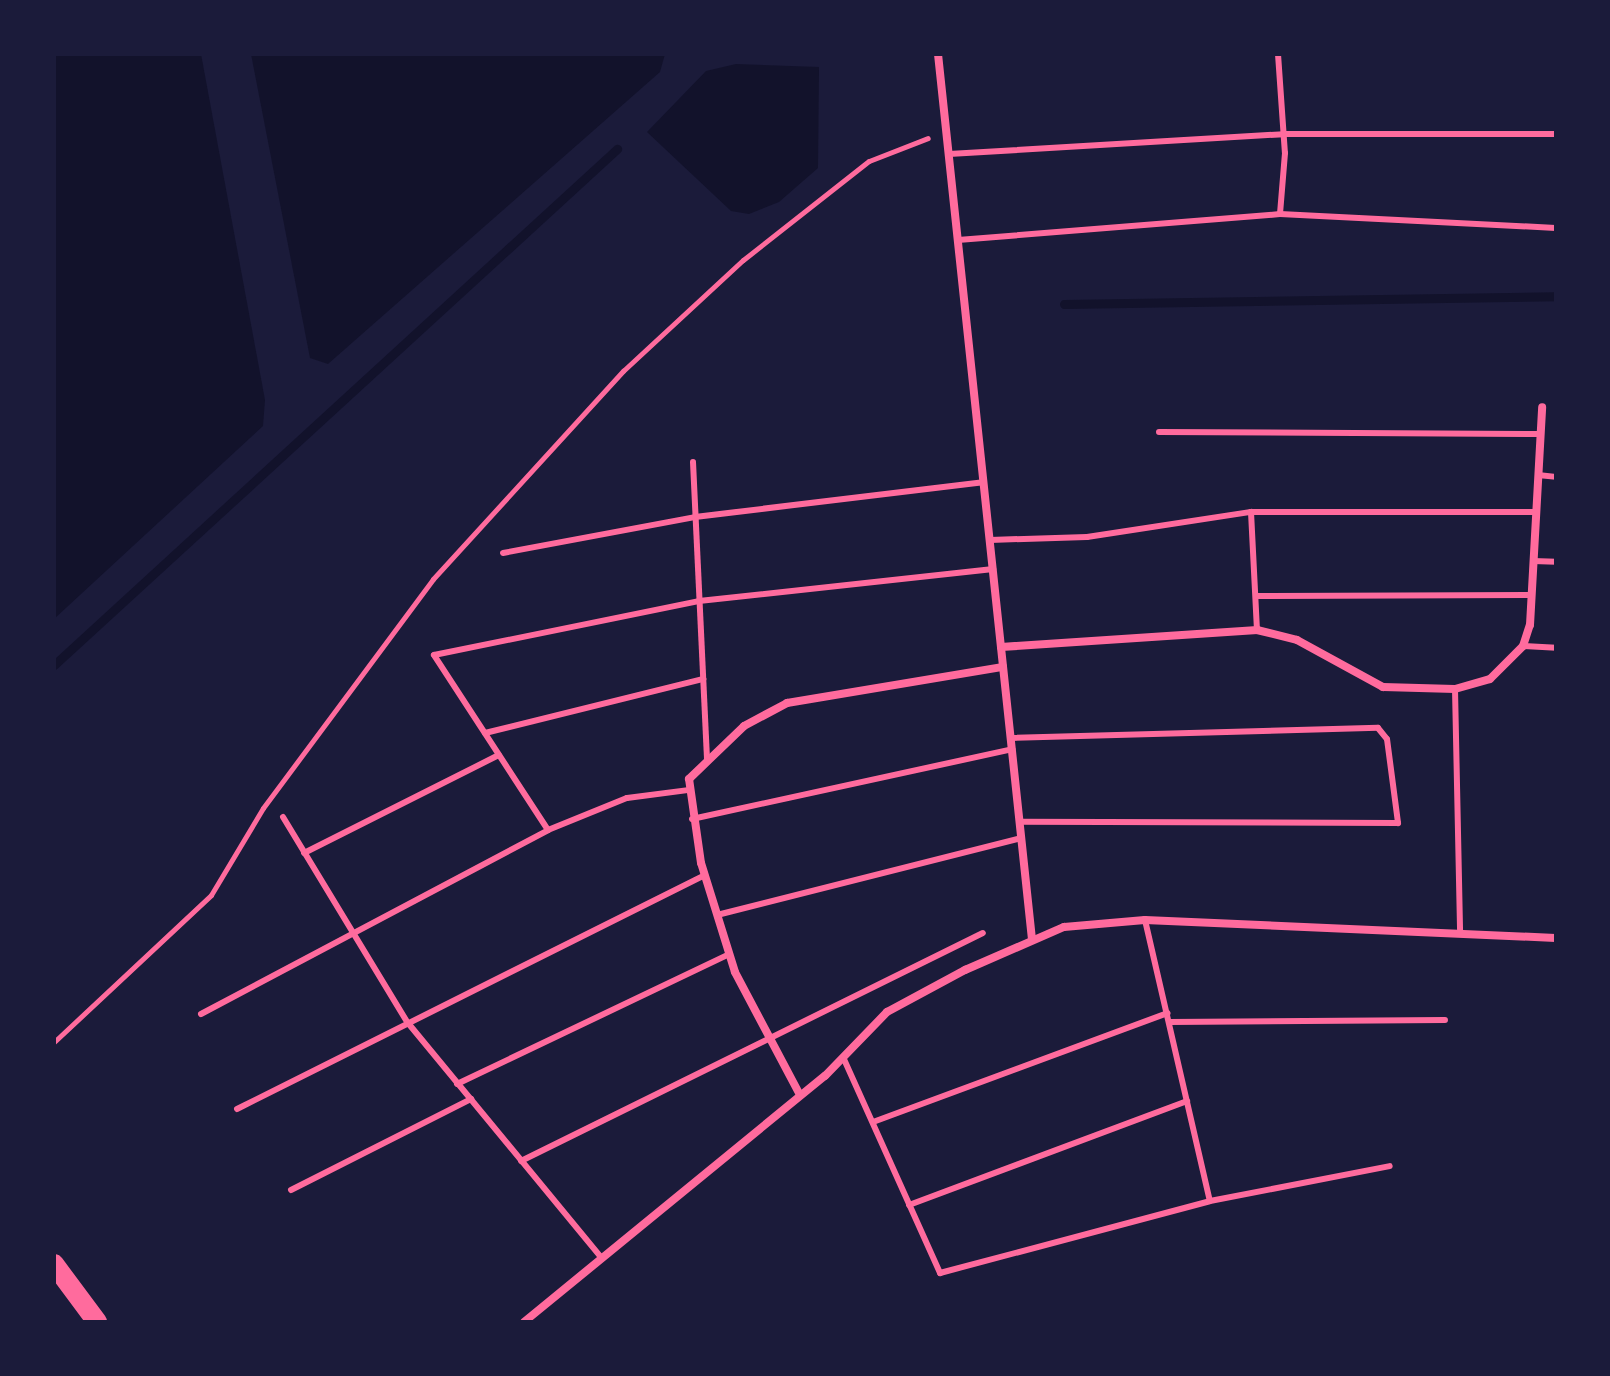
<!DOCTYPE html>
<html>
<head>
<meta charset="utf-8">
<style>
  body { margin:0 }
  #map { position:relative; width:1610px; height:1376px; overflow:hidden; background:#1b1b3a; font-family:"Work Sans",sans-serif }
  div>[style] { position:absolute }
  .water>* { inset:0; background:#12122b }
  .stream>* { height:9px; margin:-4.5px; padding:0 4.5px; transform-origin:4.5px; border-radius:4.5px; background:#12122b }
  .path>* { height:5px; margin:-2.5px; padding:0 2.5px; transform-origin:2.5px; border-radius:2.5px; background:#ff6b9d }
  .service>* { height:6px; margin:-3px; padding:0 3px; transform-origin:3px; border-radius:3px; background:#ff6b9d }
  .minor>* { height:8px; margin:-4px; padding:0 4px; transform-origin:4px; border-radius:4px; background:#ff6b9d }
  .primary>* { height:20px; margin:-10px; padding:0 10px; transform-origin:10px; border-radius:10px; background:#ff6b9d }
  span { translate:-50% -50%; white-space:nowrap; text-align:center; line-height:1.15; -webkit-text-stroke:6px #1b1b3a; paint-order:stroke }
  .frame { position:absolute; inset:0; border:56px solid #1b1b3a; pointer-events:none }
</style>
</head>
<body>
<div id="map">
  <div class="water">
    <div style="clip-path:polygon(54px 54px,201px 54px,265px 400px,263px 426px,54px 619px)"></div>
    <div style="clip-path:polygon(251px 54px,665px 54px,660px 72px,328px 364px,310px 358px)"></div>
    <div style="clip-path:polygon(736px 64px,819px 67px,818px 168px,779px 202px,749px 214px,731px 211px,647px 132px,706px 71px)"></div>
  </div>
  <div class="stream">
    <div style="left:1064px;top:304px;width:492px;rotate:-0.9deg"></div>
    <div style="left:54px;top:665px;width:764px;rotate:-42.51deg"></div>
  </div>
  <div class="path">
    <div style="left:54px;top:1042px;width:215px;rotate:-43.1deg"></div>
    <div style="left:211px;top:895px;width:101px;rotate:-59.1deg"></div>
    <div style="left:263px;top:808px;width:285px;rotate:-53.4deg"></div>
    <div style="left:433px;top:579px;width:282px;rotate:-47.6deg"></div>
    <div style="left:623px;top:371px;width:163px;rotate:-42.8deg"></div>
    <div style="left:743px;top:260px;width:160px;rotate:-38.2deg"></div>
    <div style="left:869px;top:161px;width:63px;rotate:-21.3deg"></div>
  </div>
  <div class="service">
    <div style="left:1278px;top:54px;width:99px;rotate:86deg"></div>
    <div style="left:1285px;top:153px;width:61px;rotate:94.7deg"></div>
    <div style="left:949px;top:154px;width:335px;rotate:-3.4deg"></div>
    <div style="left:1283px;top:134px;width:273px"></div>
    <div style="left:958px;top:240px;width:323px;rotate:-4.6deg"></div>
    <div style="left:1280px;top:214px;width:276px;rotate:2.9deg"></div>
    <div style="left:1159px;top:432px;width:382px;rotate:0.3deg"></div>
    <div style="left:693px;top:462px;width:299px;rotate:87.3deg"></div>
    <div style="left:1538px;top:475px;width:18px;rotate:6deg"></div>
    <div style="left:1251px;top:512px;width:118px;rotate:87.1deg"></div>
    <div style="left:990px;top:540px;width:97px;rotate:-1.8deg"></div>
    <div style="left:1087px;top:537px;width:166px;rotate:-8.7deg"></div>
    <div style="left:1251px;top:512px;width:285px"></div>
    <div style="left:503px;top:553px;width:195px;rotate:-10.6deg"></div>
    <div style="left:695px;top:517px;width:290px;rotate:-6.9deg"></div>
    <div style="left:1533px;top:561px;width:23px;rotate:2deg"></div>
    <div style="left:1256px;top:596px;width:275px;rotate:-0.2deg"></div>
    <div style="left:1523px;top:646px;width:33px;rotate:3deg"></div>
    <div style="left:1455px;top:689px;width:241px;rotate:88.8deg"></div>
    <div style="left:485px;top:733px;width:225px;rotate:-13.9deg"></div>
    <div style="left:1011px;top:738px;width:367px;rotate:-1.6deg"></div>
    <div style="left:1378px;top:728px;width:14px;rotate:51deg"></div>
    <div style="left:1387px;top:739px;width:85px;rotate:82.5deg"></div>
    <div style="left:1398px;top:823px;width:378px;rotate:-179.8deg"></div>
    <div style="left:283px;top:817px;width:241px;rotate:58.8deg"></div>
    <div style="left:408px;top:1023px;width:303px;rotate:50.5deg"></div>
    <div style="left:692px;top:819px;width:328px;rotate:-12.3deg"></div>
    <div style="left:548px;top:830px;width:209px;rotate:-123.1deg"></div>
    <div style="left:434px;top:655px;width:270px;rotate:-11.5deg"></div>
    <div style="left:699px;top:601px;width:296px;rotate:-6.2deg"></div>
    <div style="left:304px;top:853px;width:218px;rotate:-26.7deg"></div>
    <div style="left:717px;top:915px;width:314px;rotate:-14.2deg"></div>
    <div style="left:1145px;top:920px;width:288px;rotate:77deg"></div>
    <div style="left:201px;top:1014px;width:393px;rotate:-27.9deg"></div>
    <div style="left:548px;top:830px;width:85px;rotate:-22.1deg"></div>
    <div style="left:627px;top:798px;width:63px;rotate:-7.4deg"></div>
    <div style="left:1169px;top:1022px;width:276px;rotate:-0.4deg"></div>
    <div style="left:843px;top:1057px;width:237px;rotate:65.8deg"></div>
    <div style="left:940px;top:1273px;width:279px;rotate:-14.9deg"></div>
    <div style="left:1210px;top:1201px;width:183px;rotate:-11deg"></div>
    <div style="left:457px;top:1084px;width:301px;rotate:-25.5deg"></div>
    <div style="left:237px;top:1109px;width:523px;rotate:-26.57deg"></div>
    <div style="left:873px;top:1122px;width:314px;rotate:-20.3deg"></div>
    <div style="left:521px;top:1161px;width:515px;rotate:-26.27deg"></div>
    <div style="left:291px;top:1190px;width:202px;rotate:-26.8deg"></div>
    <div style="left:909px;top:1205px;width:297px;rotate:-20.5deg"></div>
  </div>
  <div class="minor">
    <div style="left:938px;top:54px;width:890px;rotate:83.94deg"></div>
    <div style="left:1001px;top:647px;width:257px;rotate:-3.8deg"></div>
    <div style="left:1257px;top:630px;width:41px;rotate:14deg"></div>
    <div style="left:1297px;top:640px;width:98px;rotate:28.7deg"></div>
    <div style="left:1383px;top:687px;width:72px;rotate:1.6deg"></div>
    <div style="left:1455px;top:689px;width:36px;rotate:-16deg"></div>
    <div style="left:1490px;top:679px;width:47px;rotate:-45deg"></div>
    <div style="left:1523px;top:646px;width:22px;rotate:-72deg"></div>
    <div style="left:1530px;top:625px;width:218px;rotate:-86.8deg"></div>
    <div style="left:800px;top:1095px;width:139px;rotate:-117.9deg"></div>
    <div style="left:735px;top:972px;width:114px;rotate:-107.3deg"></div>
    <div style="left:701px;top:863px;width:85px;rotate:-98.1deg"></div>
    <div style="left:689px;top:779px;width:76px;rotate:-43.9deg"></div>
    <div style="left:744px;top:726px;width:49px;rotate:-28.1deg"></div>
    <div style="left:787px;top:703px;width:219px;rotate:-9.5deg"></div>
    <div style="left:524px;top:1322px;width:389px;rotate:-39.3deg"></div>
    <div style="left:825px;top:1076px;width:89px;rotate:-45.9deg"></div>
    <div style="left:887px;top:1012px;width:89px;rotate:-28.3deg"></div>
    <div style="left:965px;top:970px;width:108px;rotate:-23.5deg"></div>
    <div style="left:1064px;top:927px;width:81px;rotate:-4.9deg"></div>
    <div style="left:1145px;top:920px;width:411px;rotate:2.5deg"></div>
  </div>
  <div class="primary">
    <div style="left:54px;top:1264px;width:72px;rotate:53.4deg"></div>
  </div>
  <div class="frame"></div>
</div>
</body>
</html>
